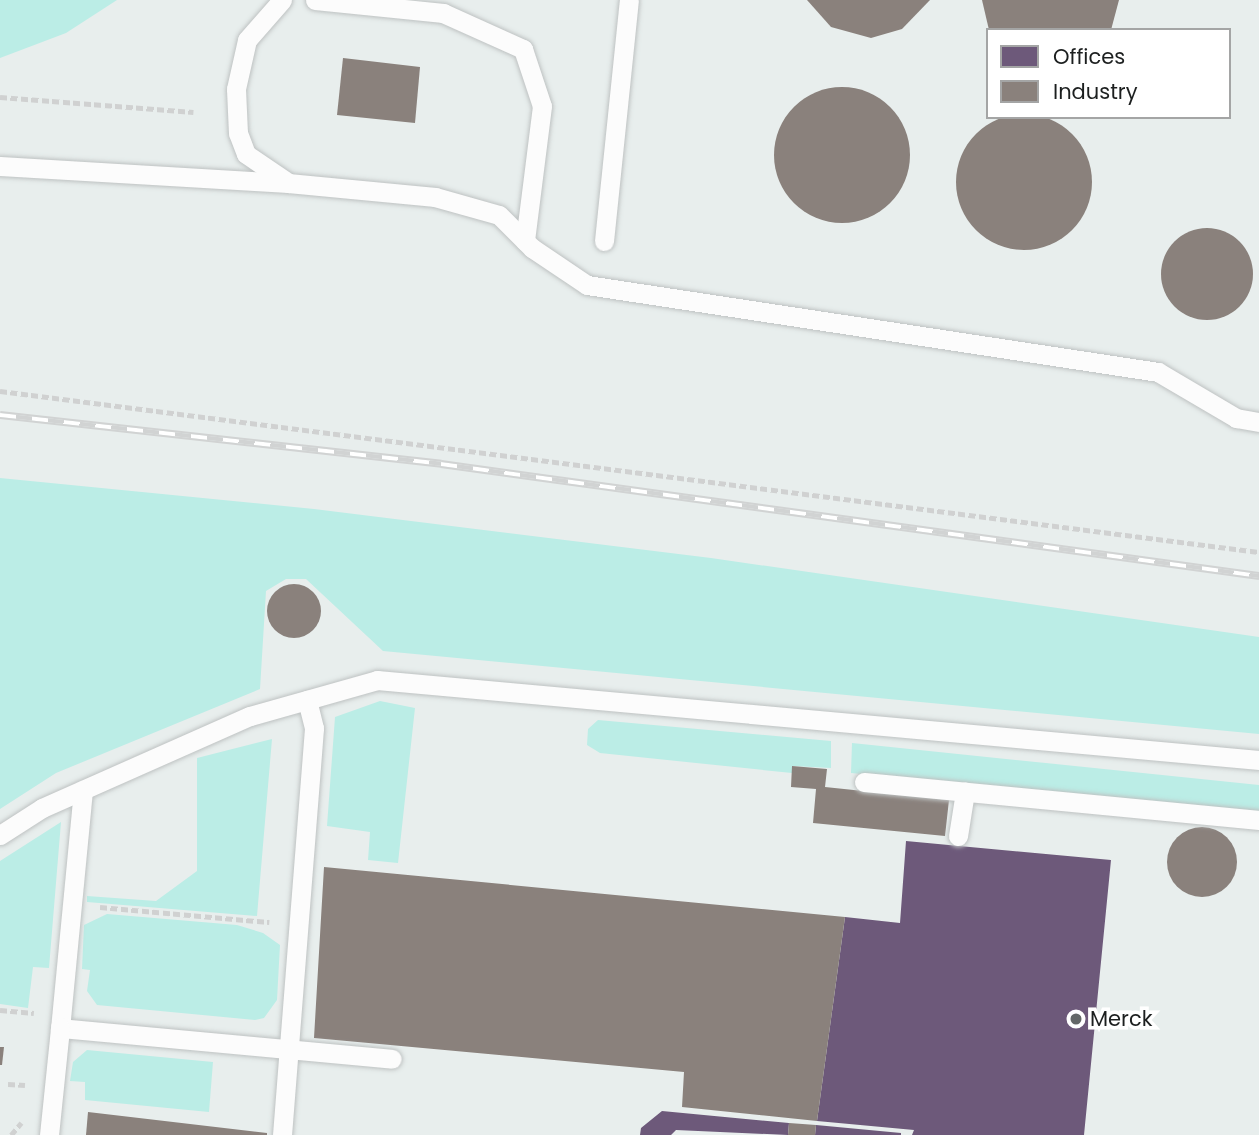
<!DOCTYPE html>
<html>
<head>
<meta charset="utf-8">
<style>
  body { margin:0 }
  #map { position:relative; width:1259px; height:1135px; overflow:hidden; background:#e8eeed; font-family:Poppins,sans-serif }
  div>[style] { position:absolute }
  .green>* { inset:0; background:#bbede6 }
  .offices>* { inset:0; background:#6d597a }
  .industry>* { inset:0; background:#8a817c }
  .round { border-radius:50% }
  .path>* { height:4.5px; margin-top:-2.25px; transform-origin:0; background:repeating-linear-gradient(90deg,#d0d1d1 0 7px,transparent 0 10.5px) }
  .roads { filter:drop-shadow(0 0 2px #bec2c2) drop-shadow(0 0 2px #bec2c2) }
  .service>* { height:19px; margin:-9.5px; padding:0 9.5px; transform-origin:9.5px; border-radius:9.5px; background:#fcfcfc }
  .rail>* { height:8px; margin-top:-4px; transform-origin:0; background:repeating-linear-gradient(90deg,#fff 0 16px,#d1d3d3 0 32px); box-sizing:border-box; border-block:2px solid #d1d3d3 }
  .dots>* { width:19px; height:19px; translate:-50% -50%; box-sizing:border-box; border:4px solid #fff; border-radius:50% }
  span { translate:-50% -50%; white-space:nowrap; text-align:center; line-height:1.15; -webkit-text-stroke:7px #fff; paint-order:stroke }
  .poi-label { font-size:21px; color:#1c1f1f }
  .left { translate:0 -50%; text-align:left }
  .legend { position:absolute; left:986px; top:28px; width:245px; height:91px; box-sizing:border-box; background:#fff; border:2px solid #a4a5a5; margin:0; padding:9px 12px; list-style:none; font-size:21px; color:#1c1f1f }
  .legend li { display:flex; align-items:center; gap:14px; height:35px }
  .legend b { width:35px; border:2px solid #a4a5a5 }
</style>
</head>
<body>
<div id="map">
  <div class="green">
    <div style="clip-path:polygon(0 0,117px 0,66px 33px,0 58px)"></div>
    <div style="clip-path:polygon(0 478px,314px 509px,711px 558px,1259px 637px,1259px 734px,383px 651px,306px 579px,286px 579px,266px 591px,260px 689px,56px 773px,0 809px)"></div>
    <div style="clip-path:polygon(380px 701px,415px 708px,398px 863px,368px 860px,370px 832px,327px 826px,335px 717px)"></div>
    <div style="clip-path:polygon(598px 720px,831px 741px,831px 768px,793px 766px,792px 773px,600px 753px,587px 745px,588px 729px)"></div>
    <div style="clip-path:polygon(272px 739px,257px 916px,87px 902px,87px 896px,156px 901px,197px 871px,197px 758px)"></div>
    <div style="clip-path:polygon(852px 743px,1259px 785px,1259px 812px,851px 773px)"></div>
    <div style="clip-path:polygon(61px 822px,49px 968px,33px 967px,28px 1008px,0 1004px,0 861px)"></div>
    <div style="clip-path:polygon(107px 914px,237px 925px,263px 933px,280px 945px,277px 1000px,264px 1018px,255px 1020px,97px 1005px,87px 991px,90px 970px,82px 969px,84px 925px)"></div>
    <div style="clip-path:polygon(87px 1050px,213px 1062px,209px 1112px,85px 1100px,85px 1082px,70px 1081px,73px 1062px)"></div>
  </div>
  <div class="offices">
    <div style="clip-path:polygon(906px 841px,1111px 860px,1084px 1135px,912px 1135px,914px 1130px,817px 1121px,845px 917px,900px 923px)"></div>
    <div style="clip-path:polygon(662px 1111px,789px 1123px,788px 1135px,676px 1130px,671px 1135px,640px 1135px,641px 1128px)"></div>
    <div style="clip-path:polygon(816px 1125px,901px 1133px,901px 1135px,815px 1135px)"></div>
  </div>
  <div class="industry">
    <div style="clip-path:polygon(807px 0,930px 0,902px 29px,871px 38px,831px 27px)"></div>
    <div style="clip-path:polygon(982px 0,1119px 0,1111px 30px,989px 30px)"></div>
    <div style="clip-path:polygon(343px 58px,420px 67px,415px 123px,337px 115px)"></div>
    <div class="round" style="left:774px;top:87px;width:136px;height:136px"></div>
    <div class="round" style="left:956px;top:114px;width:136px;height:136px"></div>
    <div class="round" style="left:1161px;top:228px;width:92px;height:92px"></div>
    <div class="round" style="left:267px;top:584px;width:54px;height:54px"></div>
    <div style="clip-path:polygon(792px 766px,827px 769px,825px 787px,949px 800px,945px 836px,813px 823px,816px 789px,791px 787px)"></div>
    <div class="round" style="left:1167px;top:827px;width:70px;height:70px"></div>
    <div style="clip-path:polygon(324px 867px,845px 917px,817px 1121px,682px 1107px,684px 1072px,314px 1038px)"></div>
    <div style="clip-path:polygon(0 1047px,4px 1047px,2px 1065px,0 1065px)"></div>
    <div style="clip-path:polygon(88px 1112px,267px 1133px,267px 1135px,86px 1135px)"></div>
    <div style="clip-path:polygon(789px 1123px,816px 1125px,815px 1135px,788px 1135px)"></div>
  </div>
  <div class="path">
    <div style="left:0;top:97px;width:194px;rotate:4.4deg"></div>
    <div style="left:0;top:391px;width:1269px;rotate:7.29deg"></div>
    <div style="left:100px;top:907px;width:170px;rotate:5.1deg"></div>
    <div style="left:0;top:1010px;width:34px;rotate:5deg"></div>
    <div style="left:8px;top:1084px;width:17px;rotate:3deg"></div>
    <div style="left:11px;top:1135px;width:16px;rotate:-50deg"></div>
  </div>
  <div class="roads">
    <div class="service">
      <div style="left:282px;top:0;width:53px;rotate:131.2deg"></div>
      <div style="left:247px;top:40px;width:50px;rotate:102.7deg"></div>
      <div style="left:236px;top:89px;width:44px;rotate:87.4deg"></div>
      <div style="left:238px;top:133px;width:22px;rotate:69deg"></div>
      <div style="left:246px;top:154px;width:50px;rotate:34.3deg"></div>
      <div style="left:315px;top:0;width:129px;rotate:5.8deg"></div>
      <div style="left:443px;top:13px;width:88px;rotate:24.2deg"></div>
      <div style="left:523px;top:49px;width:60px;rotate:71.6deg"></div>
      <div style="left:542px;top:106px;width:136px;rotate:97.2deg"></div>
      <div style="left:0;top:166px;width:289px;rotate:3.4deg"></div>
      <div style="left:288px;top:183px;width:148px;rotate:5.4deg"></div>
      <div style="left:435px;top:197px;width:66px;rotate:15.7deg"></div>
      <div style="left:499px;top:215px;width:47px;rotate:45deg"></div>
      <div style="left:532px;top:248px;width:66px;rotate:33.9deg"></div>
      <div style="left:587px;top:285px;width:578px;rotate:8.66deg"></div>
      <div style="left:1158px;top:372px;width:91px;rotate:30.5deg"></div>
      <div style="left:1236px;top:418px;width:23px;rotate:10deg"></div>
      <div style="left:604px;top:241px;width:242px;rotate:-84.1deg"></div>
      <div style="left:864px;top:782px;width:397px;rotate:5.5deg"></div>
      <div style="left:83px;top:790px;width:239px;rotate:95.5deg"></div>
      <div style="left:60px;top:1028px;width:333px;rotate:5.3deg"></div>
      <div style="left:0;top:835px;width:50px;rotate:-32.7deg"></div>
      <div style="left:42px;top:808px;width:227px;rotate:-23.9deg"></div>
      <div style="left:250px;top:716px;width:132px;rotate:-15.8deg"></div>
      <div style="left:377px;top:680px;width:886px;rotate:5.18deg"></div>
      <div style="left:958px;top:836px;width:45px;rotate:-81deg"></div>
      <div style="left:49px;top:1135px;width:108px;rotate:-84.1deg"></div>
      <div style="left:282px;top:1135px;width:408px;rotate:-85.5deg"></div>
      <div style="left:314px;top:728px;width:29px;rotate:-104deg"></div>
    </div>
  </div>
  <div class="rail">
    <div style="left:0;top:415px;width:444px;rotate:6.3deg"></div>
    <div style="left:441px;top:464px;width:826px;rotate:7.8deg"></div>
  </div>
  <div class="dots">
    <div style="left:1076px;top:1019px;background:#636767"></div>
  </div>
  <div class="poi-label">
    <span class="left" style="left:1090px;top:1019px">Merck</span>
  </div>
  <ul class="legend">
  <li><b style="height:19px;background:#6d597a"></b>Offices</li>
  <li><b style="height:19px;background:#8a817c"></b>Industry</li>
  </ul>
</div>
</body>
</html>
